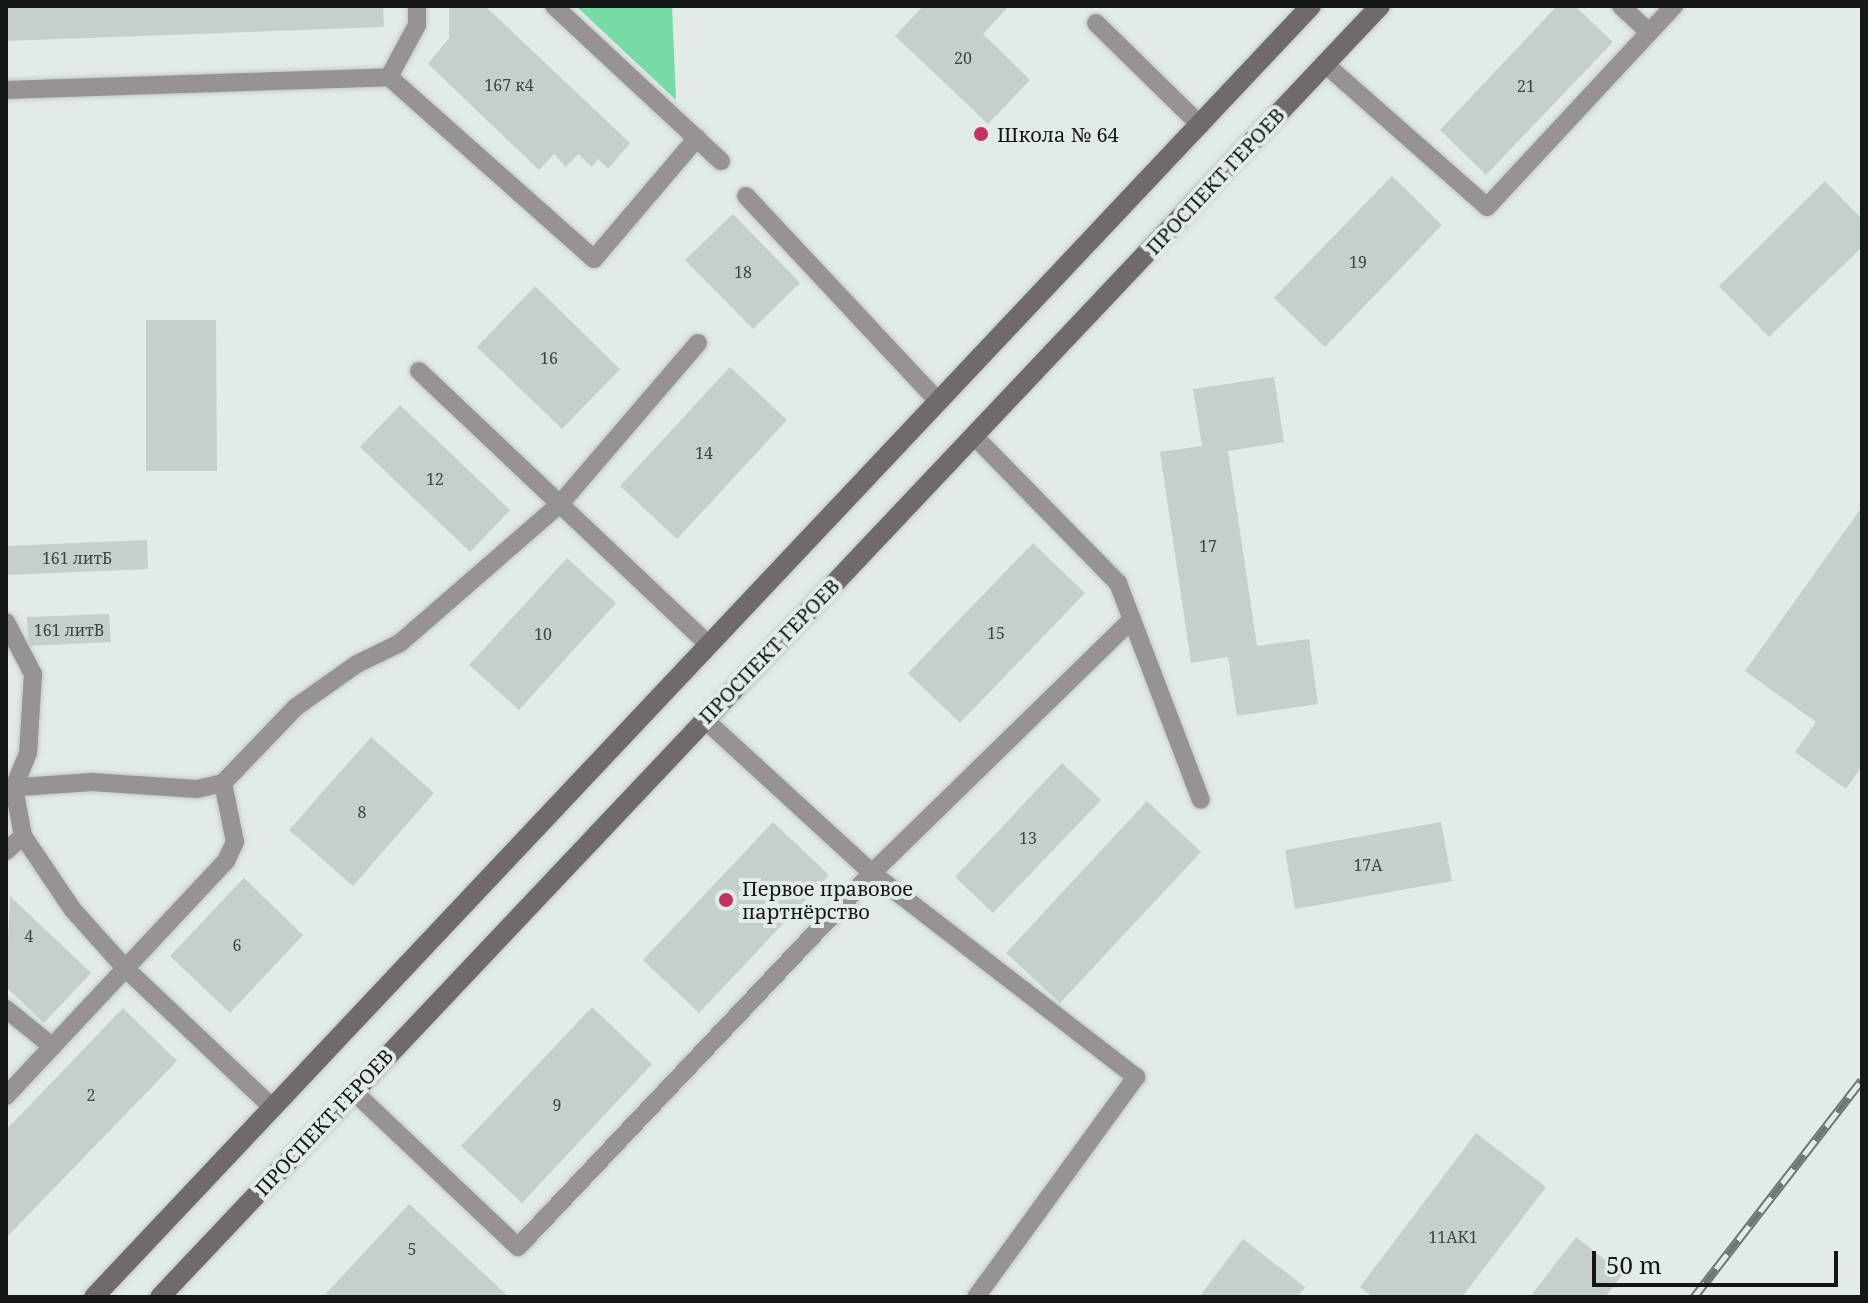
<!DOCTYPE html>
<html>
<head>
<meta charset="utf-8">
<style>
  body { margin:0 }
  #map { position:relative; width:1868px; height:1303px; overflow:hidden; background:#e2ebe5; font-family:"Noto Serif",serif }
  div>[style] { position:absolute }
  .green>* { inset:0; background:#76dba6 }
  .building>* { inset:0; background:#c6d0ca }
  .roads { filter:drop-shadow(0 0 2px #c1c9c4) drop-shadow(0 0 2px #c1c9c4) }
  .lane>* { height:18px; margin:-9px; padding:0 9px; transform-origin:9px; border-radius:9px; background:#979293 }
  .secondary>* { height:20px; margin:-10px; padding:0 10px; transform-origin:10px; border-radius:10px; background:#706a6b }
  .rail>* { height:9px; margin-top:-4.5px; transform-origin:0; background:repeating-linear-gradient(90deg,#e2ebe5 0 18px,#707672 0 36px); box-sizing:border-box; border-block:2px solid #707672 }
  .dots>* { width:22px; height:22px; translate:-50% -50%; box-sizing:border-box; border:4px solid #e2ebe5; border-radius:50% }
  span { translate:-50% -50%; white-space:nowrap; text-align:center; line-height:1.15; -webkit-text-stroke:8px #e2ebe5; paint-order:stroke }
  .number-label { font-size:16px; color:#404542 }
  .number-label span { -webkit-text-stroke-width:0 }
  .poi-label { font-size:20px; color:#141715 }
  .left { translate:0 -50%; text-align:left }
  .street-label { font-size:20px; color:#141715 }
  .frame { position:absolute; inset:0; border:8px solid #141715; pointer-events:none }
  .scale { position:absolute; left:1592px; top:1251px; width:246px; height:36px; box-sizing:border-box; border:4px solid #141715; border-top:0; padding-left:10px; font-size:24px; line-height:28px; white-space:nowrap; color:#141715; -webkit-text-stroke:6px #e2ebe5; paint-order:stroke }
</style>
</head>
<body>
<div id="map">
  <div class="green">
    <div style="clip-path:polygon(576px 6px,672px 6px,676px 100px)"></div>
  </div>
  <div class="building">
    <div style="clip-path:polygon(6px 6px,383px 6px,384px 27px,6px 41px)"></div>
    <div style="clip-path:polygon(449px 6px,485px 6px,630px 143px,608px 169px,598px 159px,592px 167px,578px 154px,566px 167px,554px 154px,539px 170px,428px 64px,449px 38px)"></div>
    <div style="clip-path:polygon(923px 6px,1009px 6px,983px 34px,1030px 80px,988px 124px,895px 36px)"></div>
    <div style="clip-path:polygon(1557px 6px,1575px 6px,1613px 42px,1486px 175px,1440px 130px)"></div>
    <div style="clip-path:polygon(1392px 176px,1442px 225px,1325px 347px,1274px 298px)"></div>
    <div style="clip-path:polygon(1825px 181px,1862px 219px,1862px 247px,1769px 337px,1719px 286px)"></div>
    <div style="clip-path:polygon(733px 214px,800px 283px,753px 329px,685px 260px)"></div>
    <div style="clip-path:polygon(535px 286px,620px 369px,562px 429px,477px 347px)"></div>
    <div style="clip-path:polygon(146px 320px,216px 320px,217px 471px,146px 471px)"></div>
    <div style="clip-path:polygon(730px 367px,787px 420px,677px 539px,620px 486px)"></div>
    <div style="clip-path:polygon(1274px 377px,1284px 442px,1228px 451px,1257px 646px,1309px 639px,1318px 704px,1237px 716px,1228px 657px,1191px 663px,1160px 452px,1202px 446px,1193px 389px)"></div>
    <div style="clip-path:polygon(400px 405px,510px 510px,470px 552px,360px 447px)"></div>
    <div style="clip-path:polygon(1862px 507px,1862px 766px,1846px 789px,1795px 752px,1816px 722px,1745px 671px)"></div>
    <div style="clip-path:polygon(147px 540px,148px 569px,8px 575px,6px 546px)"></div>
    <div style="clip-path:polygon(1033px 543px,1085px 593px,960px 723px,908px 673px)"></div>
    <div style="clip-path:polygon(567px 558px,616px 603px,519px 710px,469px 665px)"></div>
    <div style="clip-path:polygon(109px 614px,111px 642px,28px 646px,27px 617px)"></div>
    <div style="clip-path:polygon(371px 737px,434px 793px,353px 886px,289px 830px)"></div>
    <div style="clip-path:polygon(1062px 763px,1101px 800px,993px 913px,955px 877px)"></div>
    <div style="clip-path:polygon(1147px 801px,1201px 852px,1060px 1003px,1006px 953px)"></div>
    <div style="clip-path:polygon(773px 822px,829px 875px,699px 1013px,643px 960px)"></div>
    <div style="clip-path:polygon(1441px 822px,1452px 881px,1295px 909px,1285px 850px)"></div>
    <div style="clip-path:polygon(244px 878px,303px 935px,230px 1013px,170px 956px)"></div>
    <div style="clip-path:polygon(10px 896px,91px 973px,44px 1023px,6px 987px)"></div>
    <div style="clip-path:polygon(592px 1007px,652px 1064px,522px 1203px,461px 1146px)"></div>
    <div style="clip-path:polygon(123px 1008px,177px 1061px,6px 1238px,6px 1130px)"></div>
    <div style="clip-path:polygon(1476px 1133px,1546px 1187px,1462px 1297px,1373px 1297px,1360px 1287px)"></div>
    <div style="clip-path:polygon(409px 1204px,507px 1295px,505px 1297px,323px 1297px)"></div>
    <div style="clip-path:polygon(1576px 1237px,1623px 1274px,1605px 1297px,1530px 1297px)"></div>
    <div style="clip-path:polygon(1243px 1239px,1305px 1287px,1298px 1297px,1199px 1297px)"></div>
  </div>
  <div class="roads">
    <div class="lane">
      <div style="left:554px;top:6px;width:228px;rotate:42.9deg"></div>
      <div style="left:1621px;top:6px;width:38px;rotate:43deg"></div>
      <div style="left:1096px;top:23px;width:146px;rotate:44.4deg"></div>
      <div style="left:1325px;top:64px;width:216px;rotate:41.4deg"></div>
      <div style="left:1487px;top:207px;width:275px;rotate:-47.1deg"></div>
      <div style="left:389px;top:77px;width:59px;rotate:-61.7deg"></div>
      <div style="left:417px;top:25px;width:19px;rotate:-90deg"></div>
      <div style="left:6px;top:90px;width:383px;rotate:-1.9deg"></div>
      <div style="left:389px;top:77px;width:274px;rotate:41.6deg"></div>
      <div style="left:594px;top:259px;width:159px;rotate:-49.6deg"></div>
      <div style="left:746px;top:196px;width:282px;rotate:46.9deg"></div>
      <div style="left:419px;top:371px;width:399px;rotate:43.4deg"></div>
      <div style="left:974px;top:436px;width:206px;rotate:45.6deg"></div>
      <div style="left:1118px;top:583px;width:232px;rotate:69.1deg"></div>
      <div style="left:6px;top:622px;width:59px;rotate:62.6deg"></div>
      <div style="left:33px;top:674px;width:79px;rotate:93.6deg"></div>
      <div style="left:28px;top:753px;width:38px;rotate:112deg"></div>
      <div style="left:14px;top:788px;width:49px;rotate:79.4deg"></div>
      <div style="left:23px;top:836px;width:89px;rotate:56deg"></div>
      <div style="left:73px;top:910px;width:79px;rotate:48.1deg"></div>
      <div style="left:126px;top:969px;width:202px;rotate:43.4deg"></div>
      <div style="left:704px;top:719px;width:228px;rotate:42.5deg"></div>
      <div style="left:872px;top:873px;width:334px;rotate:37.7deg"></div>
      <div style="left:1136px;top:1077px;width:272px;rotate:126deg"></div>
      <div style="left:6px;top:788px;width:86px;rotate:-4deg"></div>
      <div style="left:92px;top:782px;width:105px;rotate:3.8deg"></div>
      <div style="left:197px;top:789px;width:27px;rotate:-13deg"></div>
      <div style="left:223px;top:783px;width:105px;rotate:-46.2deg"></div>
      <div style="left:296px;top:707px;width:75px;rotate:-35.2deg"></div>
      <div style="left:357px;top:664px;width:48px;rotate:-26deg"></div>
      <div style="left:400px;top:643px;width:212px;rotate:-41deg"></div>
      <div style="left:560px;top:504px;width:212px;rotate:-49.4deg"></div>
      <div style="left:6px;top:851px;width:23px;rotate:-41deg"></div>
      <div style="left:6px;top:1009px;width:60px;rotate:39deg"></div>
      <div style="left:353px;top:1091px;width:227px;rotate:43.4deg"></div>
      <div style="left:518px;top:1247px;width:515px;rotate:-46.57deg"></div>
      <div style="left:872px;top:873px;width:363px;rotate:-44.3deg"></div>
      <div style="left:6px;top:1096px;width:322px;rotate:-46.9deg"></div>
      <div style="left:226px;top:861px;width:21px;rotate:-65deg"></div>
      <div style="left:235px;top:842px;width:60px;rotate:-101.5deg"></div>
    </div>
    <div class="secondary">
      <div style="left:94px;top:1297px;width:1774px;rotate:-46.69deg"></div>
      <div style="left:160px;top:1297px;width:1776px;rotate:-46.62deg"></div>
    </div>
  </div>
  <div class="rail">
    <div style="left:1694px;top:1297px;width:274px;rotate:-52.3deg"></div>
  </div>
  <div class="dots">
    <div style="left:981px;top:134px;background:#c13364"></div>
    <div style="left:726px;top:900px;background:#c13364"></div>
  </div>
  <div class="number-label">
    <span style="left:963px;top:58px">20</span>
    <span style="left:509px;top:85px">167 к4</span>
    <span style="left:1526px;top:86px">21</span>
    <span style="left:1358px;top:262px">19</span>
    <span style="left:743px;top:272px">18</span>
    <span style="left:549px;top:358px">16</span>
    <span style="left:704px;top:453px">14</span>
    <span style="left:435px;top:479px">12</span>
    <span style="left:1208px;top:546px">17</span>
    <span style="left:77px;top:558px">161 литБ</span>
    <span style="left:69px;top:630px">161 литВ</span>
    <span style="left:996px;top:633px">15</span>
    <span style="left:543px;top:634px">10</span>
    <span style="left:362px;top:812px">8</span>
    <span style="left:1028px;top:838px">13</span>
    <span style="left:1368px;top:865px">17А</span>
    <span style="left:29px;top:936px">4</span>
    <span style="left:237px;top:945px">6</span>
    <span style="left:91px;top:1095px">2</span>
    <span style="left:557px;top:1105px">9</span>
    <span style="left:1453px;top:1237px">11АК1</span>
    <span style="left:412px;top:1249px">5</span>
  </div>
  <div class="poi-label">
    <span class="left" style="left:997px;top:134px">Школа № 64</span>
    <span class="left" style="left:742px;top:900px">Первое правовое<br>партнёрство</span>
  </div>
  <div class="street-label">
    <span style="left:1215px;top:181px;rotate:-47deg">ПРОСПЕКТ ГЕРОЕВ</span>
    <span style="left:769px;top:651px;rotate:-46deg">ПРОСПЕКТ ГЕРОЕВ</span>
    <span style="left:324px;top:1122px;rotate:-47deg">ПРОСПЕКТ ГЕРОЕВ</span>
  </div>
  <div class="frame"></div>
  <div class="scale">50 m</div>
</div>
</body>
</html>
